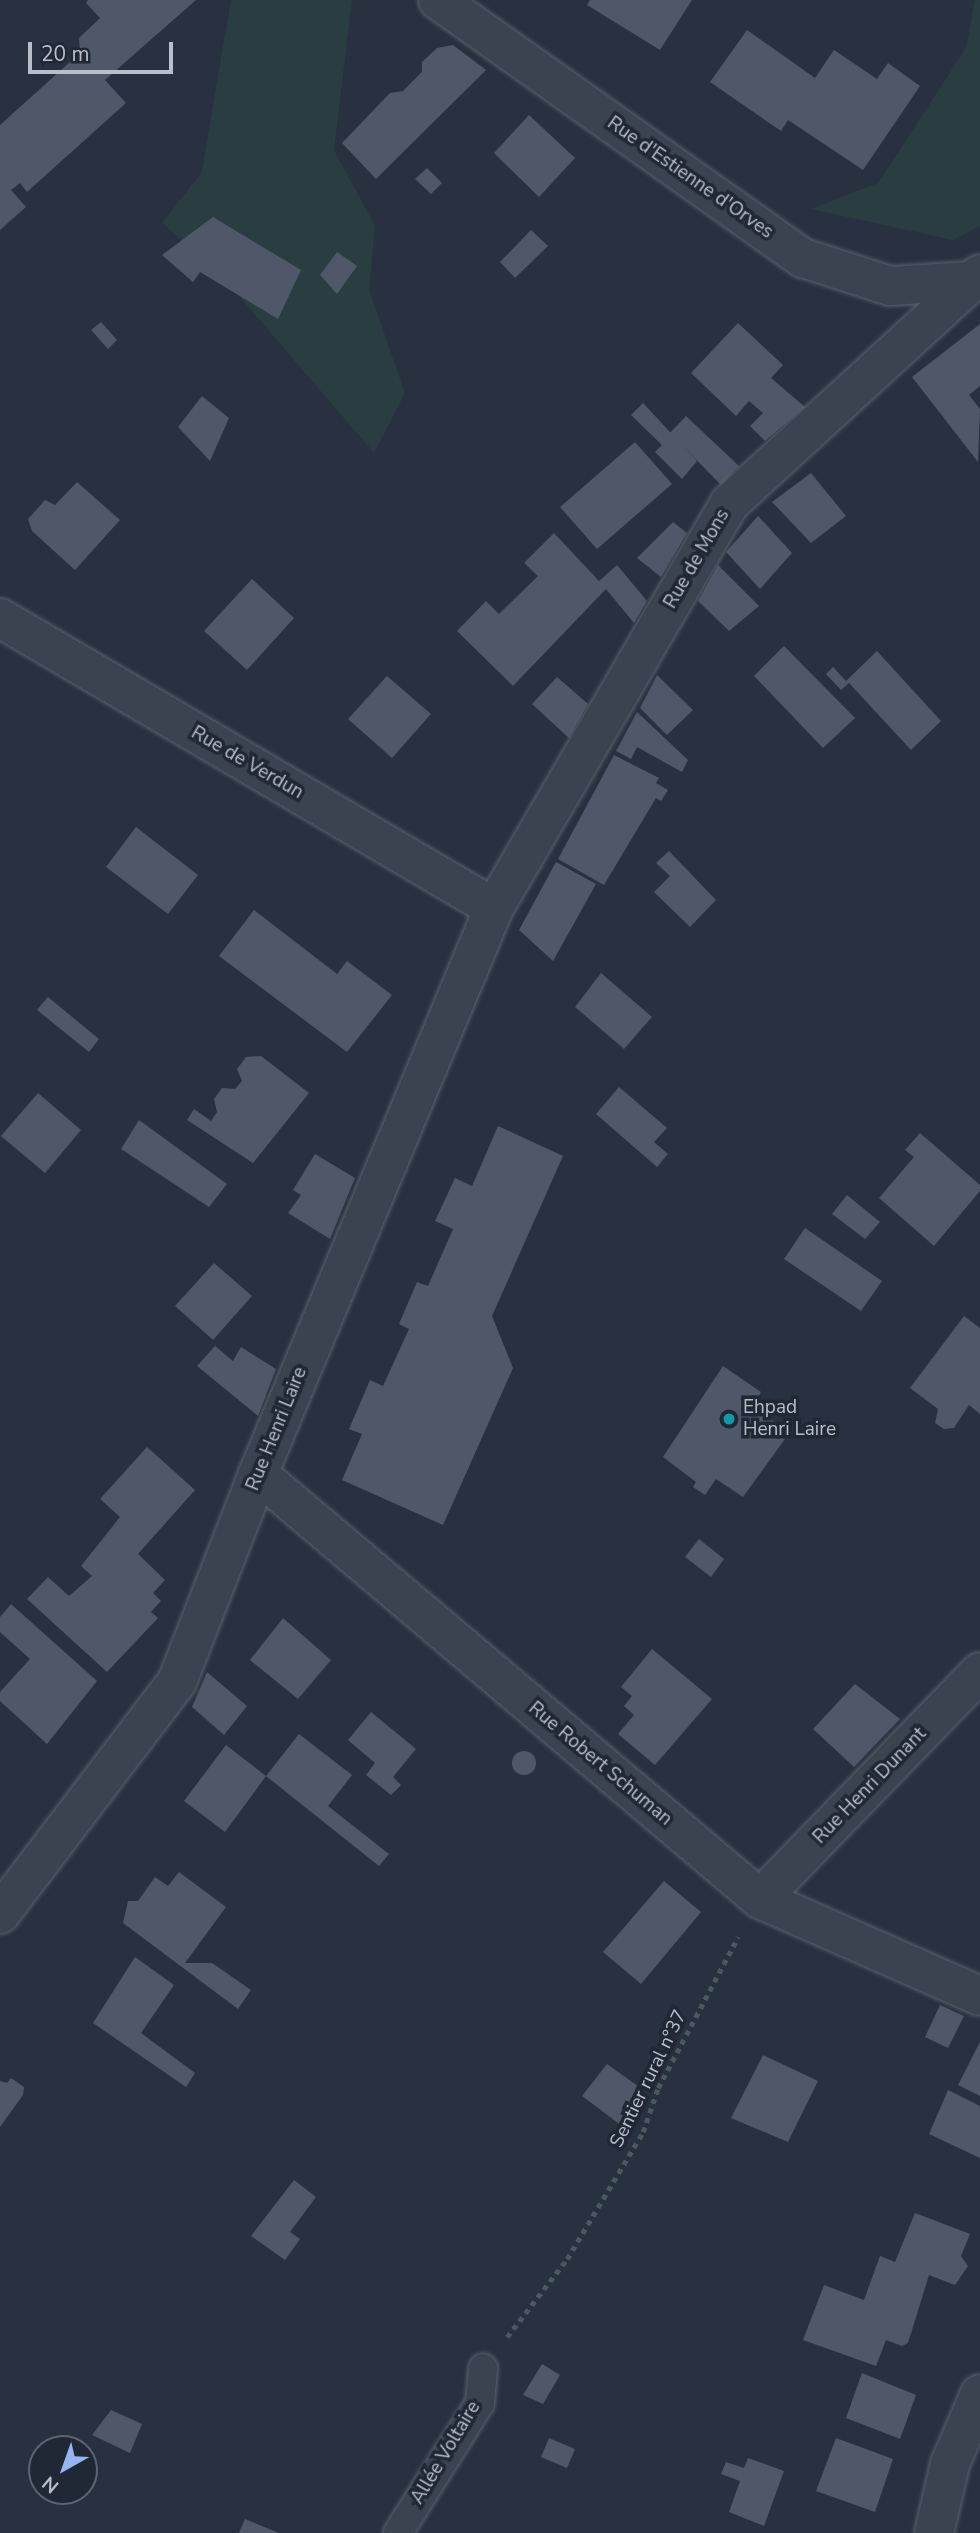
<!DOCTYPE html>
<html>
<head>
<meta charset="utf-8">
<style>
  body { margin:0 }
  #map { position:relative; width:980px; height:2533px; overflow:hidden; background:#283140; font-family:"Nunito Sans",sans-serif }
  div>[style] { position:absolute }
  .green>* { inset:0; background:#2a3e41 }
  .building>* { inset:0; background:#4e5869 }
  .round { border-radius:50% }
  .path>* { height:4.5px; margin-top:-2.25px; transform-origin:0; background:repeating-linear-gradient(90deg,#485a5e 0 5px,transparent 0 10px) }
  .roads { filter:drop-shadow(0 0 2px #5a616d) drop-shadow(0 0 2px #5a616d) }
  .service>* { height:28px; margin:-14px; padding:0 14px; transform-origin:14px; border-radius:14px; background:#3c4350 }
  .minor>* { height:38px; margin:-19px; padding:0 19px; transform-origin:19px; border-radius:19px; background:#3c4350 }
  .dots>* { width:19px; height:19px; translate:-50% -50%; box-sizing:border-box; border:4px solid #202835; border-radius:50% }
  span { translate:-50% -50%; white-space:nowrap; text-align:center; line-height:1.15; -webkit-text-stroke:7px #202835; paint-order:stroke }
  .street-label { font-size:19px; color:#b9bfca }
  .poi-label { font-size:19px; color:#b9bfca }
  .left { translate:0 -50%; text-align:left }
  .north { position:absolute; left:28px; top:2435px; width:70px; height:70px; box-sizing:border-box; background:#202835; border:2px solid #5d6471; border-radius:50%; rotate:220deg; font-size:19px; font-weight:700; line-height:28px; text-align:center; color:#b9bfca }
  .north::after { content:''; display:block; margin:auto; width:24px; height:32px; background:#95b5f3; clip-path:polygon(50% 0,100% 100%,50% 72%,0 100%) }
  .scale { position:absolute; left:28px; top:42px; width:145px; height:32px; box-sizing:border-box; border:4px solid #b9bfca; border-top:0; padding-left:9px; font-size:21px; line-height:24px; white-space:nowrap; color:#b9bfca; -webkit-text-stroke:5px #202835; paint-order:stroke }
</style>
</head>
<body>
<div id="map">
  <div class="green">
    <div style="clip-path:polygon(231px 0,352px 0,334px 150px,375px 226px,369px 290px,405px 393px,374px 453px,215px 268px,162px 223px,202px 172px)"></div>
    <div style="clip-path:polygon(975px 0,980px 0,980px 226px,953px 240px,811px 209px,878px 183px,966px 48px)"></div>
  </div>
  <div class="building">
    <div style="clip-path:polygon(88px 0,196px 0,105px 80px,126px 103px,27px 192px,20px 183px,11px 190px,26px 207px,0 230px,0 125px,80px 53px,79px 38px,100px 18px,86px 3px)"></div>
    <div style="clip-path:polygon(590px 0,692px 0,660px 50px,587px 5px)"></div>
    <div style="clip-path:polygon(747px 30px,815px 78px,834px 50px,877px 79px,888px 63px,920px 86px,863px 170px,788px 120px,781px 131px,710px 82px)"></div>
    <div style="clip-path:polygon(453px 45px,486px 70px,376px 179px,342px 143px,390px 93px,403px 91px,422px 72px,422px 62px,437px 48px)"></div>
    <div style="clip-path:polygon(529px 115px,575px 158px,539px 197px,494px 153px)"></div>
    <div style="clip-path:polygon(427px 168px,442px 183px,431px 194px,415px 179px)"></div>
    <div style="clip-path:polygon(213px 217px,301px 270px,278px 319px,200px 272px,193px 282px,162px 255px)"></div>
    <div style="clip-path:polygon(531px 230px,548px 246px,515px 278px,500px 262px)"></div>
    <div style="clip-path:polygon(337px 252px,357px 266px,337px 294px,320px 275px)"></div>
    <div style="clip-path:polygon(101px 322px,117px 340px,108px 349px,91px 330px)"></div>
    <div style="clip-path:polygon(738px 323px,783px 365px,771px 378px,805px 407px,765px 441px,750px 426px,763px 413px,749px 401px,736px 416px,691px 373px)"></div>
    <div style="clip-path:polygon(980px 324px,980px 386px,969px 395px,980px 409px,978px 462px,912px 377px)"></div>
    <div style="clip-path:polygon(202px 396px,229px 418px,210px 461px,178px 427px)"></div>
    <div style="clip-path:polygon(643px 403px,697px 461px,682px 479px,655px 452px,662px 445px,631px 415px)"></div>
    <div style="clip-path:polygon(686px 416px,739px 466px,721px 485px,670px 433px)"></div>
    <div style="clip-path:polygon(635px 442px,672px 484px,597px 549px,560px 507px)"></div>
    <div style="clip-path:polygon(811px 473px,846px 516px,811px 543px,772px 502px)"></div>
    <div style="clip-path:polygon(77px 482px,120px 520px,75px 570px,32px 531px,28px 519px,45px 500px,55px 505px)"></div>
    <div style="clip-path:polygon(758px 516px,792px 553px,760px 589px,726px 552px)"></div>
    <div style="clip-path:polygon(673px 522px,687px 533px,661px 577px,637px 558px)"></div>
    <div style="clip-path:polygon(554px 533px,599px 581px,617px 565px,647px 601px,634px 623px,606px 589px,513px 686px,457px 631px,486px 601px,499px 614px,538px 576px,524px 563px)"></div>
    <div style="clip-path:polygon(718px 565px,759px 606px,729px 631px,698px 601px)"></div>
    <div style="clip-path:polygon(252px 579px,294px 618px,247px 670px,204px 631px)"></div>
    <div style="clip-path:polygon(784px 646px,855px 718px,823px 748px,754px 676px)"></div>
    <div style="clip-path:polygon(877px 651px,941px 721px,911px 750px,849px 683px,841px 690px,826px 674px,833px 667px,846px 681px)"></div>
    <div style="clip-path:polygon(657px 675px,693px 710px,667px 735px,640px 708px)"></div>
    <div style="clip-path:polygon(387px 676px,431px 714px,392px 758px,348px 719px)"></div>
    <div style="clip-path:polygon(557px 677px,588px 704px,569px 738px,532px 704px)"></div>
    <div style="clip-path:polygon(637px 712px,688px 760px,682px 772px,637px 747px,631px 759px,616px 751px)"></div>
    <div style="clip-path:polygon(614px 755px,659px 778px,656px 783px,668px 790px,661px 801px,656px 798px,604px 885px,558px 859px)"></div>
    <div style="clip-path:polygon(136px 827px,198px 875px,168px 914px,106px 867px)"></div>
    <div style="clip-path:polygon(669px 851px,716px 900px,690px 927px,654px 892px,670px 876px,656px 863px)"></div>
    <div style="clip-path:polygon(556px 862px,596px 884px,553px 961px,519px 930px)"></div>
    <div style="clip-path:polygon(254px 910px,337px 974px,347px 961px,392px 995px,347px 1052px,219px 956px)"></div>
    <div style="clip-path:polygon(601px 973px,652px 1017px,624px 1049px,575px 1007px)"></div>
    <div style="clip-path:polygon(48px 997px,99px 1039px,89px 1052px,37px 1010px)"></div>
    <div style="clip-path:polygon(261px 1056px,309px 1093px,253px 1163px,187px 1120px,194px 1109px,211px 1121px,217px 1112px,214px 1099px,222px 1088px,235px 1089px,242px 1081px,237px 1069px,246px 1057px)"></div>
    <div style="clip-path:polygon(619px 1087px,667px 1128px,654px 1142px,668px 1154px,657px 1167px,596px 1114px)"></div>
    <div style="clip-path:polygon(38px 1093px,81px 1130px,45px 1173px,1px 1136px)"></div>
    <div style="clip-path:polygon(139px 1120px,227px 1184px,209px 1207px,121px 1149px)"></div>
    <div style="clip-path:polygon(498px 1126px,563px 1156px,492px 1316px,513px 1368px,443px 1525px,342px 1480px,362px 1434px,349px 1429px,370px 1380px,383px 1386px,409px 1329px,399px 1324px,417px 1282px,428px 1286px,453px 1229px,435px 1221px,455px 1178px,472px 1186px)"></div>
    <div style="clip-path:polygon(920px 1133px,980px 1185px,980px 1191px,934px 1246px,879px 1198px,914px 1157px,905px 1150px)"></div>
    <div style="clip-path:polygon(315px 1154px,355px 1178px,330px 1239px,288px 1213px,301px 1195px,293px 1190px)"></div>
    <div style="clip-path:polygon(847px 1195px,880px 1222px,865px 1239px,832px 1214px)"></div>
    <div style="clip-path:polygon(805px 1228px,882px 1281px,861px 1311px,784px 1259px)"></div>
    <div style="clip-path:polygon(214px 1263px,252px 1296px,213px 1340px,175px 1306px)"></div>
    <div style="clip-path:polygon(964px 1316px,980px 1328px,980px 1414px,969px 1405px,954px 1428px,944px 1429px,935px 1423px,938px 1409px,910px 1388px)"></div>
    <div style="clip-path:polygon(215px 1346px,233px 1361px,241px 1347px,276px 1369px,258px 1416px,197px 1366px)"></div>
    <div style="clip-path:polygon(723px 1366px,761px 1392px,752px 1407px,790px 1432px,743px 1497px,716px 1479px,705px 1495px,693px 1487px,696px 1482px,663px 1457px)"></div>
    <div style="clip-path:polygon(147px 1447px,195px 1490px,138px 1554px,165px 1580px,153px 1593px,161px 1601px,151px 1612px,158px 1618px,107px 1672px,27px 1599px,48px 1577px,69px 1596px,92px 1576px,81px 1566px,120px 1517px,100px 1499px)"></div>
    <div style="clip-path:polygon(699px 1539px,724px 1559px,711px 1577px,685px 1557px)"></div>
    <div style="clip-path:polygon(11px 1604px,97px 1681px,47px 1744px,0 1701px,0 1692px,30px 1659px,0 1632px,0 1617px)"></div>
    <div style="clip-path:polygon(283px 1618px,331px 1660px,298px 1699px,250px 1660px)"></div>
    <div style="clip-path:polygon(652px 1649px,712px 1699px,655px 1765px,618px 1734px,634px 1715px,624px 1706px,632px 1696px,621px 1687px)"></div>
    <div style="clip-path:polygon(207px 1672px,247px 1706px,224px 1735px,192px 1707px)"></div>
    <div style="clip-path:polygon(855px 1684px,900px 1719px,854px 1767px,813px 1729px)"></div>
    <div style="clip-path:polygon(371px 1712px,416px 1749px,393px 1777px,401px 1785px,391px 1795px,366px 1775px,375px 1763px,348px 1740px)"></div>
    <div style="clip-path:polygon(299px 1734px,352px 1775px,328px 1806px,389px 1854px,379px 1866px,266px 1776px,225px 1832px,184px 1801px,226px 1745px,266px 1776px)"></div>
    <div class="round" style="left:512px;top:1751px;width:24px;height:24px"></div>
    <div style="clip-path:polygon(179px 1872px,226px 1907px,185px 1963px,212px 1963px,251px 1990px,238px 2009px,123px 1923px,128px 1901px,138px 1901px,155px 1877px,168px 1886px)"></div>
    <div style="clip-path:polygon(664px 1881px,701px 1912px,641px 1984px,603px 1952px)"></div>
    <div style="clip-path:polygon(135px 1957px,174px 1985px,141px 2033px,195px 2073px,186px 2087px,93px 2023px)"></div>
    <div style="clip-path:polygon(940px 2005px,964px 2016px,948px 2048px,925px 2037px)"></div>
    <div style="clip-path:polygon(980px 2042px,980px 2096px,958px 2085px)"></div>
    <div style="clip-path:polygon(763px 2055px,818px 2081px,788px 2142px,731px 2118px)"></div>
    <div style="clip-path:polygon(607px 2064px,642px 2089px,626px 2129px,582px 2096px)"></div>
    <div style="clip-path:polygon(11px 2078px,24px 2087px,23px 2095px,0 2127px,0 2081px,7px 2083px)"></div>
    <div style="clip-path:polygon(948px 2090px,980px 2106px,980px 2158px,929px 2134px)"></div>
    <div style="clip-path:polygon(294px 2180px,316px 2197px,290px 2232px,300px 2239px,285px 2260px,251px 2236px)"></div>
    <div style="clip-path:polygon(915px 2213px,970px 2234px,961px 2256px,968px 2266px,955px 2285px,929px 2275px,908px 2343px,902px 2346px,886px 2340px,876px 2366px,803px 2340px,824px 2285px,864px 2300px,880px 2256px,895px 2262px)"></div>
    <div style="clip-path:polygon(542px 2364px,560px 2375px,543px 2404px,523px 2395px)"></div>
    <div style="clip-path:polygon(862px 2373px,916px 2395px,900px 2439px,846px 2418px)"></div>
    <div style="clip-path:polygon(111px 2410px,142px 2424px,130px 2453px,92px 2435px)"></div>
    <div style="clip-path:polygon(549px 2438px,575px 2449px,567px 2468px,541px 2457px)"></div>
    <div style="clip-path:polygon(836px 2438px,893px 2459px,875px 2512px,816px 2491px)"></div>
    <div style="clip-path:polygon(748px 2458px,784px 2471px,764px 2526px,729px 2512px,740px 2481px,721px 2474px,726px 2462px,744px 2468px)"></div>
    <div style="clip-path:polygon(245px 2519px,279px 2533px,239px 2533px)"></div>
  </div>
  <div class="path">
    <div style="left:507px;top:2337px;width:98px;rotate:-52.4deg"></div>
    <div style="left:567px;top:2259px;width:148px;rotate:-59.1deg"></div>
    <div style="left:643px;top:2132px;width:46px;rotate:-71.2deg"></div>
    <div style="left:658px;top:2088px;width:171px;rotate:-62.1deg"></div>
  </div>
  <div class="roads">
    <div class="service">
      <div style="left:398px;top:2533px;width:154px;rotate:-57.8deg"></div>
      <div style="left:480px;top:2403px;width:35px;rotate:-85deg"></div>
    </div>
    <div class="minor">
      <div style="left:438px;top:0;width:447px;rotate:35.3deg"></div>
      <div style="left:803px;top:258px;width:91px;rotate:17.8deg"></div>
      <div style="left:890px;top:286px;width:79px;rotate:-3.6deg"></div>
      <div style="left:0;top:618px;width:573px;rotate:30.41deg"></div>
      <div style="left:258px;top:1474px;width:658px;rotate:40.25deg"></div>
      <div style="left:760px;top:1899px;width:240px;rotate:23.8deg"></div>
      <div style="left:760px;top:1899px;width:316px;rotate:-45.9deg"></div>
      <div style="left:0;top:1914px;width:292px;rotate:-52.7deg"></div>
      <div style="left:177px;top:1682px;width:223px;rotate:-68.7deg"></div>
      <div style="left:258px;top:1474px;width:613px;rotate:-67.37deg"></div>
      <div style="left:494px;top:908px;width:467px;rotate:-59.8deg"></div>
      <div style="left:729px;top:504px;width:340px;rotate:-42.5deg"></div>
      <div style="left:934px;top:2533px;width:71px;rotate:-76.9deg"></div>
      <div style="left:950px;top:2464px;width:76px;rotate:-66.8deg"></div>
    </div>
  </div>
  <div class="dots">
    <div style="left:729px;top:1419px;background:#0f9aa8"></div>
  </div>
  <div class="street-label">
    <span style="left:690px;top:178px;rotate:35deg">Rue d'Estienne d'Orves</span>
    <span style="left:697px;top:559px;rotate:-60deg">Rue de Mons</span>
    <span style="left:247px;top:763px;rotate:30deg">Rue de Verdun</span>
    <span style="left:277px;top:1429px;rotate:-68deg">Rue Henri Laire</span>
    <span style="left:600px;top:1764px;rotate:40deg">Rue Robert Schuman</span>
    <span style="left:870px;top:1786px;rotate:-46deg">Rue Henri Dunant</span>
    <span style="left:649px;top:2079px;rotate:-64deg">Sentier rural n°37</span>
    <span style="left:446px;top:2453px;rotate:-59deg">Allée Voltaire</span>
  </div>
  <div class="poi-label">
    <span class="left" style="left:743px;top:1419px">Ehpad<br>Henri Laire</span>
  </div>
  <div class="north">N</div>
  <div class="scale">20 m</div>
</div>
</body>
</html>
